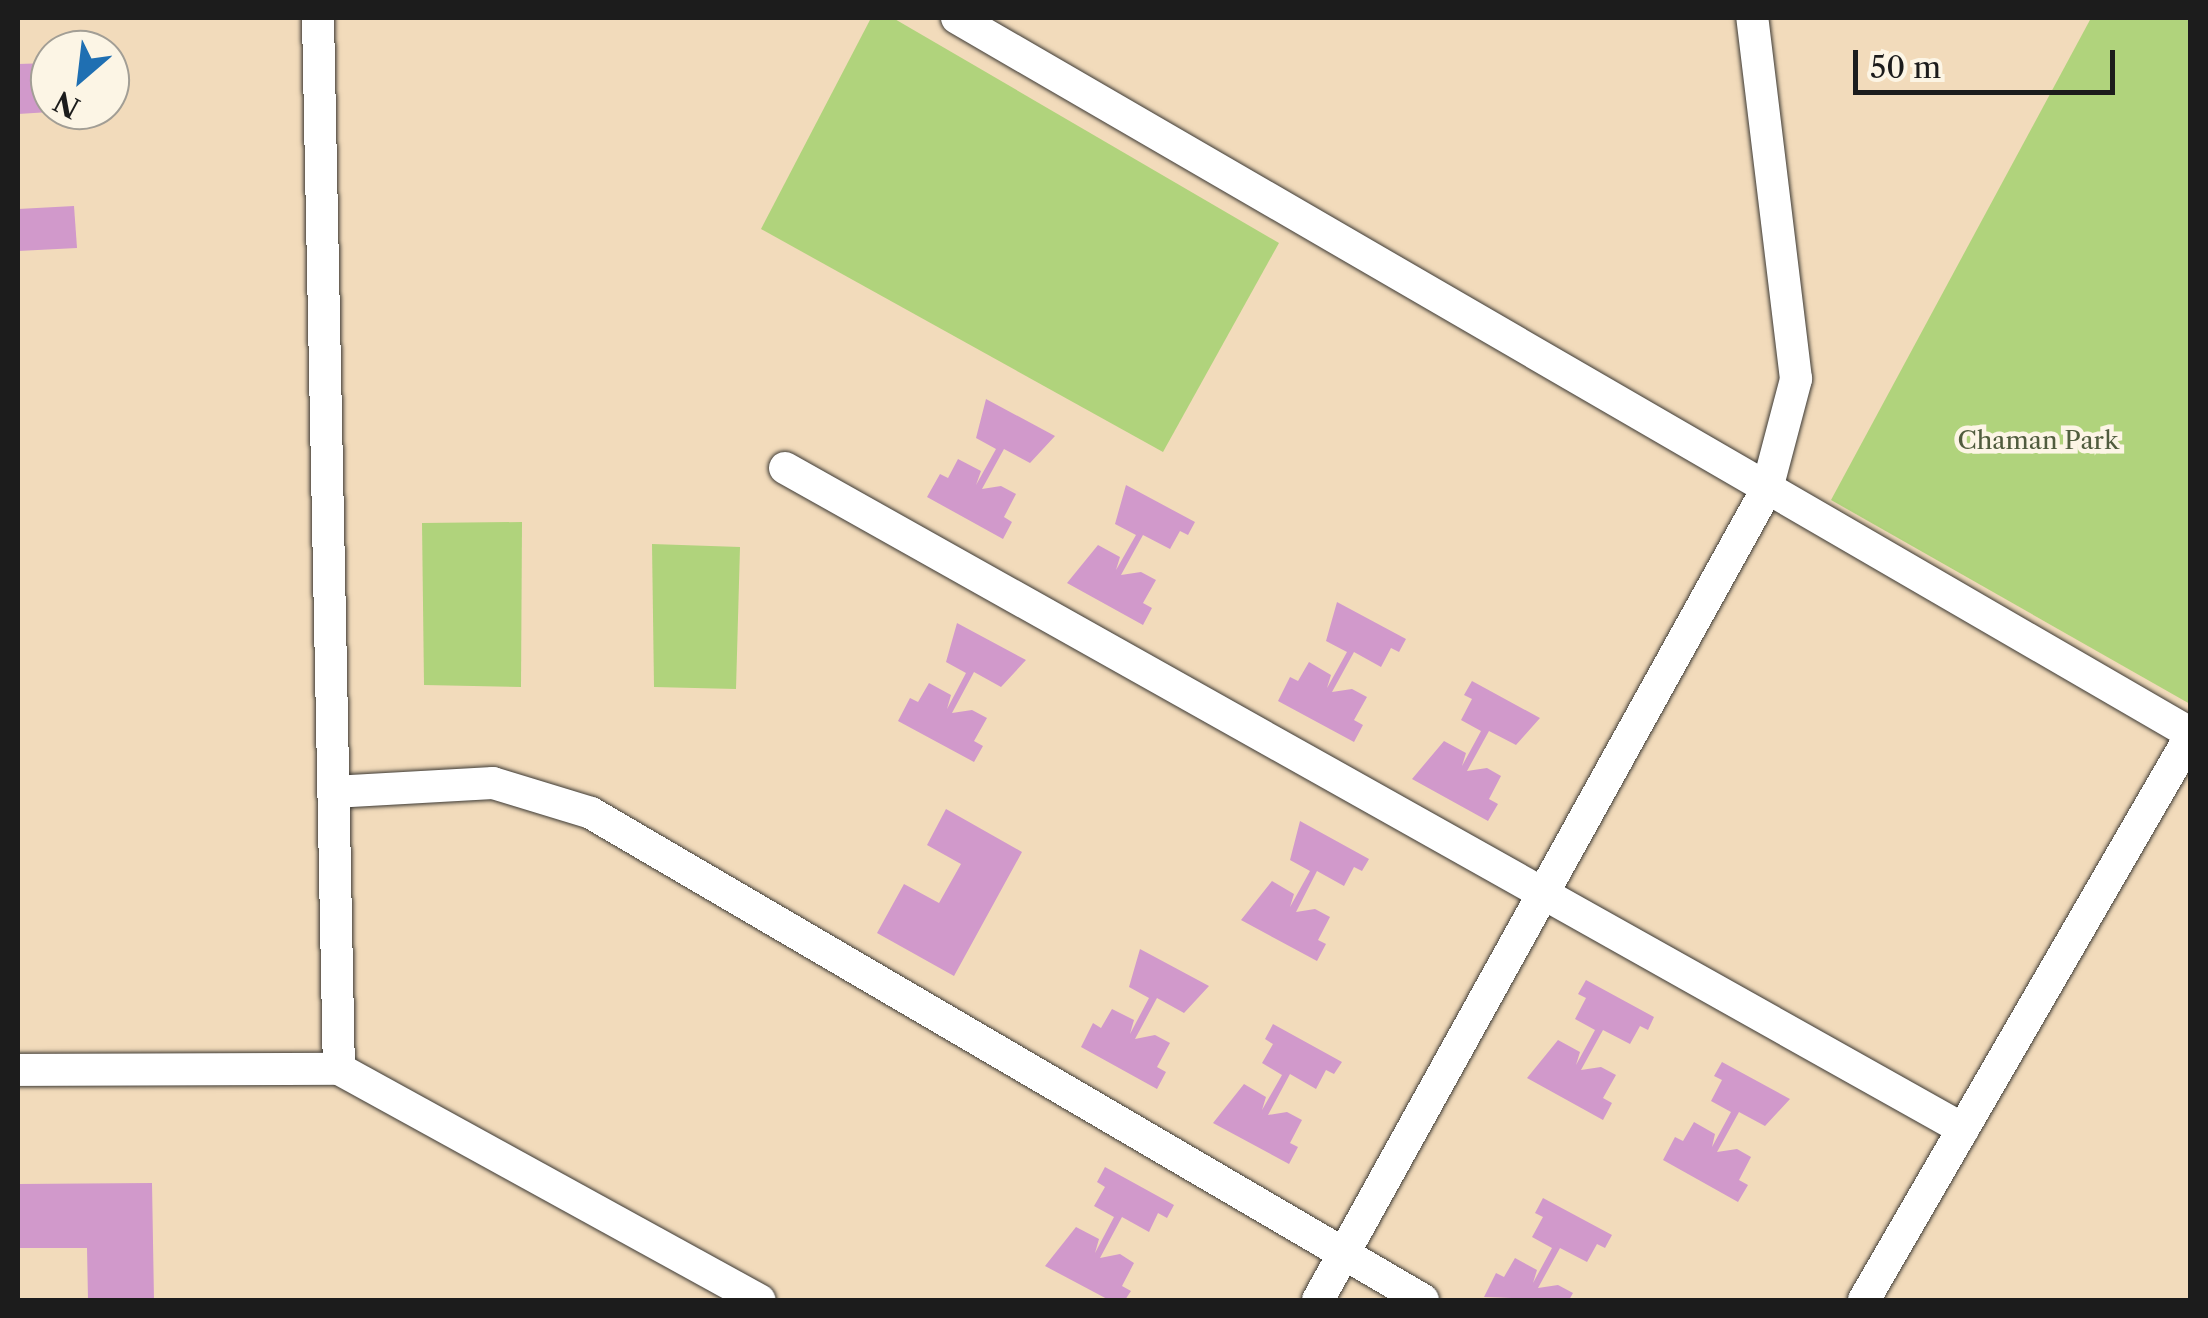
<!DOCTYPE html>
<html>
<head>
<meta charset="utf-8">
<style>
  body { margin:0 }
  #map { position:relative; width:2208px; height:1318px; overflow:hidden; background:#f2dbbb; font-family:"Libre Caslon Text",serif }
  div>[style] { position:absolute }
  .green>* { inset:0; background:#b0d37c }
  .building>* { inset:0; background:#d199cb }
  .roads { filter:drop-shadow(0 0 2px #3c3934) drop-shadow(0 0 2px #3c3934) }
  .minor>* { height:32px; margin:-16px; padding:0 16px; transform-origin:16px; border-radius:16px; background:#fff }
  span { translate:-50% -50%; white-space:nowrap; text-align:center; line-height:1.15; -webkit-text-stroke:9px #fcf5e5; paint-order:stroke }
  .park-label { font-size:25px; color:#505c3e }
  .frame { position:absolute; inset:0; border:20px solid #1c1c1c; pointer-events:none }
  .north { position:absolute; left:30px; top:30px; width:100px; height:100px; box-sizing:border-box; background:#fcf5e5; border:2px solid #a29e95; border-radius:50%; rotate:208deg; font-size:28px; font-weight:700; line-height:40px; text-align:center; color:#1c1c1c }
  .north::after { content:''; display:block; margin:auto; width:35px; height:45px; background:#1f6fb2; clip-path:polygon(50% 0,100% 100%,50% 72%,0 100%) }
  .scale { position:absolute; left:1853px; top:50px; width:262px; height:45px; box-sizing:border-box; border:5px solid #1c1c1c; border-top:0; padding-left:12px; font-size:30px; line-height:35px; white-space:nowrap; color:#1c1c1c; -webkit-text-stroke:8px #fcf5e5; paint-order:stroke }
</style>
</head>
<body>
<div id="map">
  <div class="green">
    <div style="clip-path:polygon(871px 18px,893px 18px,1279px 243px,1163px 452px,761px 229px)"></div>
    <div style="clip-path:polygon(2091px 18px,2190px 18px,2190px 704px,1831px 500px)"></div>
    <div style="clip-path:polygon(522px 522px,521px 687px,424px 685px,422px 523px)"></div>
    <div style="clip-path:polygon(652px 544px,740px 547px,736px 689px,654px 687px)"></div>
  </div>
  <div class="building">
    <div style="clip-path:polygon(50px 63px,50px 112px,18px 114px,18px 64px)"></div>
    <div style="clip-path:polygon(74px 206px,77px 248px,18px 251px,18px 209px)"></div>
    <div style="clip-path:polygon(986px 399px,1055px 436px,1030px 463px,1004px 449px,982px 489px,1001px 486px,1016px 494px,1004px 517px,1012px 522px,1003px 539px,927px 497px,940px 474px,948px 478px,958px 459px,981px 471px,976px 485px,996px 449px,976px 438px)"></div>
    <div style="clip-path:polygon(1126px 485px,1195px 522px,1188px 535px,1180px 531px,1170px 549px,1143px 535px,1121px 575px,1141px 572px,1156px 580px,1143px 603px,1152px 608px,1143px 625px,1067px 583px,1098px 545px,1120px 557px,1116px 570px,1136px 535px,1115px 524px)"></div>
    <div style="clip-path:polygon(1337px 602px,1406px 639px,1399px 652px,1391px 648px,1381px 667px,1354px 652px,1332px 692px,1352px 689px,1367px 697px,1354px 720px,1363px 725px,1354px 742px,1278px 701px,1290px 677px,1298px 681px,1309px 662px,1331px 675px,1327px 688px,1347px 652px,1326px 641px)"></div>
    <div style="clip-path:polygon(957px 623px,1026px 660px,1001px 687px,974px 672px,952px 713px,972px 710px,987px 718px,974px 741px,983px 746px,974px 762px,898px 721px,910px 698px,918px 702px,929px 683px,951px 695px,947px 709px,966px 673px,946px 662px)"></div>
    <div style="clip-path:polygon(1472px 681px,1540px 718px,1516px 745px,1489px 731px,1467px 771px,1487px 768px,1501px 776px,1489px 799px,1498px 804px,1488px 821px,1412px 779px,1444px 741px,1466px 753px,1462px 766px,1481px 731px,1461px 720px,1472px 699px,1464px 695px)"></div>
    <div style="clip-path:polygon(946px 809px,1022px 852px,954px 976px,877px 933px,904px 884px,939px 903px,961px 864px,927px 845px)"></div>
    <div style="clip-path:polygon(1300px 821px,1369px 859px,1362px 871px,1354px 867px,1344px 886px,1317px 871px,1296px 912px,1315px 909px,1330px 917px,1318px 940px,1326px 944px,1317px 961px,1241px 920px,1272px 881px,1294px 894px,1290px 907px,1310px 871px,1290px 860px)"></div>
    <div style="clip-path:polygon(1140px 949px,1209px 986px,1184px 1013px,1157px 998px,1135px 1039px,1155px 1035px,1170px 1043px,1157px 1067px,1166px 1072px,1157px 1089px,1081px 1047px,1093px 1023px,1101px 1028px,1112px 1009px,1134px 1020px,1130px 1034px,1149px 998px,1129px 987px)"></div>
    <div style="clip-path:polygon(1586px 980px,1654px 1017px,1648px 1030px,1640px 1026px,1630px 1044px,1603px 1030px,1581px 1070px,1601px 1067px,1616px 1075px,1603px 1098px,1612px 1103px,1603px 1120px,1527px 1078px,1558px 1040px,1580px 1052px,1576px 1065px,1595px 1030px,1575px 1019px,1586px 998px,1578px 994px)"></div>
    <div style="clip-path:polygon(1273px 1024px,1342px 1062px,1334px 1074px,1326px 1070px,1316px 1089px,1290px 1074px,1268px 1115px,1287px 1112px,1302px 1120px,1290px 1143px,1298px 1147px,1289px 1164px,1213px 1123px,1244px 1084px,1266px 1097px,1262px 1110px,1282px 1075px,1262px 1063px,1273px 1044px,1265px 1039px)"></div>
    <div style="clip-path:polygon(1722px 1062px,1790px 1099px,1765px 1126px,1739px 1112px,1717px 1152px,1737px 1149px,1751px 1157px,1739px 1180px,1748px 1185px,1738px 1202px,1663px 1160px,1675px 1137px,1683px 1141px,1694px 1122px,1715px 1134px,1712px 1147px,1731px 1112px,1711px 1101px,1722px 1080px,1714px 1076px)"></div>
    <div style="clip-path:polygon(1105px 1167px,1174px 1205px,1167px 1218px,1158px 1213px,1149px 1232px,1122px 1217px,1100px 1258px,1120px 1254px,1134px 1263px,1122px 1286px,1131px 1291px,1125px 1300px,1109px 1300px,1045px 1266px,1076px 1227px,1099px 1239px,1095px 1253px,1114px 1217px,1094px 1206px,1105px 1187px,1097px 1182px)"></div>
    <div style="clip-path:polygon(152px 1183px,154px 1300px,88px 1300px,87px 1248px,18px 1248px,18px 1184px)"></div>
    <div style="clip-path:polygon(1543px 1198px,1612px 1235px,1605px 1248px,1597px 1244px,1587px 1262px,1560px 1248px,1538px 1288px,1558px 1285px,1573px 1293px,1569px 1300px,1484px 1297px,1496px 1273px,1504px 1277px,1515px 1258px,1537px 1270px,1533px 1283px,1552px 1248px,1532px 1237px,1543px 1217px,1535px 1213px)"></div>
  </div>
  <div class="roads">
    <div class="minor">
      <div style="left:318px;top:18px;width:1051px;rotate:88.86deg"></div>
      <div style="left:957px;top:18px;width:1425px;rotate:30.11deg"></div>
      <div style="left:785px;top:468px;width:1351px;rotate:29.3deg"></div>
      <div style="left:333px;top:792px;width:160px;rotate:-3.2deg"></div>
      <div style="left:493px;top:783px;width:102px;rotate:17deg"></div>
      <div style="left:591px;top:813px;width:964px;rotate:30.34deg"></div>
      <div style="left:18px;top:1070px;width:321px;rotate:-0.2deg"></div>
      <div style="left:339px;top:1069px;width:480px;rotate:28.8deg"></div>
      <div style="left:1318px;top:1300px;width:927px;rotate:-61.03deg"></div>
      <div style="left:1767px;top:489px;width:114px;rotate:-75.2deg"></div>
      <div style="left:1796px;top:379px;width:364px;rotate:-96.9deg"></div>
      <div style="left:1864px;top:1300px;width:651px;rotate:-59.93deg"></div>
    </div>
  </div>
  <div class="park-label">
    <span style="left:2038px;top:441px">Chaman Park</span>
  </div>
  <div class="frame"></div>
  <div class="north">N</div>
  <div class="scale">50 m</div>
</div>
</body>
</html>
